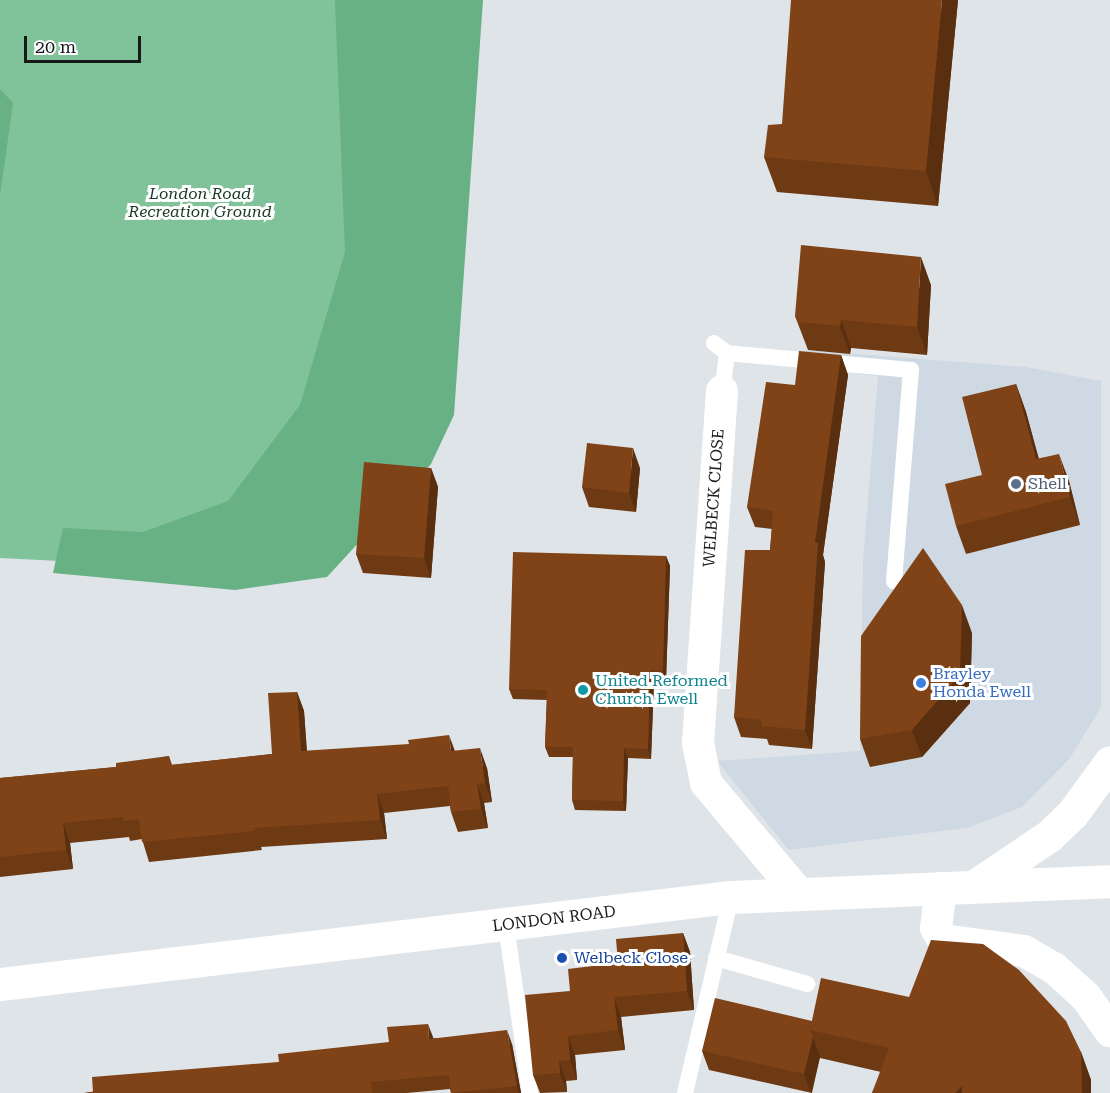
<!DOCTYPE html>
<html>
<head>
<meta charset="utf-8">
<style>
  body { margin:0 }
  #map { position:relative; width:1110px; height:1093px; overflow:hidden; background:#dfe4e9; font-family:"Roboto Serif",serif }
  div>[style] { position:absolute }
  .built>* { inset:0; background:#ced9e3 }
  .green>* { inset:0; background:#80c299 }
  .forest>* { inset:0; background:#68b185 }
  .service>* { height:16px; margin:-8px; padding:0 8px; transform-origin:8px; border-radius:8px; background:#fff }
  .minor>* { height:32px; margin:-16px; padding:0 16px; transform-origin:16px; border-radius:16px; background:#fff }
  .secondary>* { height:33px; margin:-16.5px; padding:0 16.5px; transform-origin:16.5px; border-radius:16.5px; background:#fff }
  .wall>* { inset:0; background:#6d3a14 }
  .shaded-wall>* { inset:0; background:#592f10 }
  .building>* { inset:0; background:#7f4317 }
  .dots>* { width:16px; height:16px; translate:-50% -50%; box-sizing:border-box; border:3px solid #fff; border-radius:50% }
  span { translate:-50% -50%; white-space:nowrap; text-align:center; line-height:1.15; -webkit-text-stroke:6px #fff; paint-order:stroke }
  .park-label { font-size:16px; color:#173825; font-style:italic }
  .service-label { font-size:16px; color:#4e5e75 }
  .left { translate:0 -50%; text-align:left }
  .street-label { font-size:16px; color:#17191b }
  .shop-label { font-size:16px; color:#366cbe }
  .culture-label { font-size:16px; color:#0d838f }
  .transit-label { font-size:16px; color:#164399 }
  .scale { position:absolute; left:24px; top:36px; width:117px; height:27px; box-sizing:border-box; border:3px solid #17191b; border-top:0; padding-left:8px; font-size:18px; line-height:21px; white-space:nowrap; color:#17191b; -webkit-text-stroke:4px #fff; paint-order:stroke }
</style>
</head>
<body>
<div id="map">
  <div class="built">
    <div style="clip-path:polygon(806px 350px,1026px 367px,1101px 381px,1101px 707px,1070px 758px,1022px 807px,967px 828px,789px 850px,717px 761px,860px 751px,863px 562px,878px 376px,805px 366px)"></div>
  </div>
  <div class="green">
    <div style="clip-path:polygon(0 0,458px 0,263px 571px,0 558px)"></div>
  </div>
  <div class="forest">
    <div style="clip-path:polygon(335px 0,483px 0,454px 415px,431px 464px,327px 577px,235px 590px,53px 573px,63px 528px,143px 532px,228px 501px,300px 405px,345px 252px)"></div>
    <div style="clip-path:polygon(0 89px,13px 103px,0 196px)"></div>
  </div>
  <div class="service">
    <div style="left:714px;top:343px;width:16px;rotate:38deg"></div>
    <div style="left:727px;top:353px;width:38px;rotate:97deg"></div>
    <div style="left:727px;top:353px;width:185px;rotate:5.3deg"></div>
    <div style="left:911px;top:370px;width:212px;rotate:94.6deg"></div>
    <div style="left:506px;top:925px;width:170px;rotate:81.9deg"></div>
    <div style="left:716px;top:958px;width:95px;rotate:15.9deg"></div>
    <div style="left:685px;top:1093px;width:201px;rotate:-76.8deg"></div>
  </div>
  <div class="minor">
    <div style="left:722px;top:391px;width:353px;rotate:93.9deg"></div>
    <div style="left:698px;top:743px;width:41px;rotate:78.7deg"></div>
    <div style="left:706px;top:783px;width:145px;rotate:50deg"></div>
    <div style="left:941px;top:888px;width:40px;rotate:97.1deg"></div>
    <div style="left:936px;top:928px;width:14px;rotate:60deg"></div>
    <div style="left:943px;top:940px;width:82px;rotate:7.7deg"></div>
    <div style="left:1024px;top:951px;width:34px;rotate:30deg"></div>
    <div style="left:1054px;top:968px;width:43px;rotate:42.2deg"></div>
    <div style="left:1086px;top:997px;width:42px;rotate:54.8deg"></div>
  </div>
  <div class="secondary">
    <div style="left:976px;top:885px;width:88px;rotate:-33.9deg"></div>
    <div style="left:1049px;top:836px;width:32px;rotate:-44deg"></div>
    <div style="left:1072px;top:814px;width:64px;rotate:-53.8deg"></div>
    <div style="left:0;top:984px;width:736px;rotate:-6.79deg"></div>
    <div style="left:731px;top:897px;width:379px;rotate:-2.4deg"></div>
  </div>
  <div class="wall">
    <div style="clip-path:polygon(958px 0,938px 206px,777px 192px,764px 157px,782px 124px)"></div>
    <div style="clip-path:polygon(931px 285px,927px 355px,851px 348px,850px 354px,808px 350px,795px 316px)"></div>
    <div style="clip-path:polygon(841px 355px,848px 375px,823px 555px,825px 562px,812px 749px,769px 745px,767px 739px,741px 737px,734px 717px,770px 550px,772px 529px,755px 527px,747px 507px,795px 385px)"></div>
    <div style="clip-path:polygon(1016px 384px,1026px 412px,1039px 459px,1069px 481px,1080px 525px,966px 554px,956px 526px,982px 475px)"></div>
    <div style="clip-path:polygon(431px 468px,438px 487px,431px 578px,363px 573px,356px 554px)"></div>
    <div style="clip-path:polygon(640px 468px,636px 512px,589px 507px,582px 487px)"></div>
    <div style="clip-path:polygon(666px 556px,670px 566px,666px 680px,654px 680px,651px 759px,628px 758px,626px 811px,575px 810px,572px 800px,573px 757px,549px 757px,545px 747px,547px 700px,513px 699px,509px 689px)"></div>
    <div style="clip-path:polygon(972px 633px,970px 703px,922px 757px,870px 767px,860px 739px)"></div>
    <div style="clip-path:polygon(297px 692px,304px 711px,307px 751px,455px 751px,487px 768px,492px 802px,484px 803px,488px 828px,458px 832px,451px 812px,450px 806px,384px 813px,387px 839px,261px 847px,262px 850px,149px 862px,142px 839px,130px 841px,129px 837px,70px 843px,73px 869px,0 877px,0 778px,116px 767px,169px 756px,172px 765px,272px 754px)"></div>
    <div style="clip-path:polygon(683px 933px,690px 952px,694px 1010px,621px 1017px,625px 1050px,575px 1055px,577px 1080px,566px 1081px,567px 1092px,540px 1093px,533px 1075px,570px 991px,618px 963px)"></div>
    <div style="clip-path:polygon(812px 1021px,1081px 1052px,1091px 1080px,1091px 1093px,872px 1093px,881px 1072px,820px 1058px,820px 1057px,812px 1093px,709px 1070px,702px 1051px)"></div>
    <div style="clip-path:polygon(433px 1038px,512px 1044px,521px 1093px,451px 1093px,450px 1089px,407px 1093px,84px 1093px)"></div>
  </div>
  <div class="shaded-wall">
    <div style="clip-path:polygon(942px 0,958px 0,938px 206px,926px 171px)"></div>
    <div style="clip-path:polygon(921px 257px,931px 285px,927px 355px,917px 327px)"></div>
    <div style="clip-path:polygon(841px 320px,851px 348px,850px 354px,840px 326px)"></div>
    <div style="clip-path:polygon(841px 355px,848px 375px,823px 555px,825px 562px,812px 749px,805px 730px,815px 542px)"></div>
    <div style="clip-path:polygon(1016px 384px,1026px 412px,1046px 487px,1036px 459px)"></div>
    <div style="clip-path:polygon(633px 448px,640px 468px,636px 512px,629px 493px)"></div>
    <div style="clip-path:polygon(1059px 454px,1069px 481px,1080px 525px,1070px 497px)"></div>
    <div style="clip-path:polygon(431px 468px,438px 487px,431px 578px,424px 558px)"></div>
    <div style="clip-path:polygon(666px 556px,670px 566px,666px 680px,663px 670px)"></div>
    <div style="clip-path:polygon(962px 605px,972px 633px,970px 703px,922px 757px,912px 730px)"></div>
    <div style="clip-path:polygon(650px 670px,654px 680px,651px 759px,648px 749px)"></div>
    <div style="clip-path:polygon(297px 692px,304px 711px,308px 771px,301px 751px)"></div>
    <div style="clip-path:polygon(449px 735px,456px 754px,451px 751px)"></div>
    <div style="clip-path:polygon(480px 748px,487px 768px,492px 802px,485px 783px)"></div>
    <div style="clip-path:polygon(624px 748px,628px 758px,626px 811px,623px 801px)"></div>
    <div style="clip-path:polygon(477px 784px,484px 803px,488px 828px,481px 809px)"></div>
    <div style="clip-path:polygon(377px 794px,384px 813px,387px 839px,380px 820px)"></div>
    <div style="clip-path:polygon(63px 823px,70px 843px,73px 869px,66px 850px)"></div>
    <div style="clip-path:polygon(683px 933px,690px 952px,694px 1010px,687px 991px)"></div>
    <div style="clip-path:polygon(614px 997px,621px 1017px,625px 1050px,618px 1030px)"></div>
    <div style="clip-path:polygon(428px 1024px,433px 1037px,434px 1052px,429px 1039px)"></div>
    <div style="clip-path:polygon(507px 1030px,512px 1044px,521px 1093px,519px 1093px,517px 1086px)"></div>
    <div style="clip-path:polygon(568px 1036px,575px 1055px,577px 1080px,570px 1060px)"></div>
    <div style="clip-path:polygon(813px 1037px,820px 1057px,811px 1093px,804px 1074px)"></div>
    <div style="clip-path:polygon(1081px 1052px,1091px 1080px,1091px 1093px,1082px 1093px)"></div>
    <div style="clip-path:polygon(559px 1061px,566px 1081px,567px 1092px,560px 1073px)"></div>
    <div style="clip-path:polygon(962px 1086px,964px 1093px,955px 1093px)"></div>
  </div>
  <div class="building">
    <div style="clip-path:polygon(791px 0,942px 0,926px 171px,764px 157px,768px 125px,782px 124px)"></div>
    <div style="clip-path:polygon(801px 245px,921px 257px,917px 327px,841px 320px,840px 326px,798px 322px,795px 316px)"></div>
    <div style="clip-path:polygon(799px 351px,841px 355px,815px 542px,818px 543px,805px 730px,762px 726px,761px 720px,734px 717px,745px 550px,770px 550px,773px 511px,747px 507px,766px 382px,795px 385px)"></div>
    <div style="clip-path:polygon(1016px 384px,1036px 459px,1059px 454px,1070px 497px,956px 526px,945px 484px,982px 475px,962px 397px)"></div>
    <div style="clip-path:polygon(587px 443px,633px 448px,629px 493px,582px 487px)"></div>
    <div style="clip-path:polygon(364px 462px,431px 468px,424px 558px,356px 554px)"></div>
    <div style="clip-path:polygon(923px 548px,962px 605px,960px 675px,912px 730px,860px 739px,861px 636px)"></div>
    <div style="clip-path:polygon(513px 552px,666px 556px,663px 670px,650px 670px,648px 749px,624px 748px,623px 801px,572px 800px,573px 747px,545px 747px,547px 690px,509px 689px)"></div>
    <div style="clip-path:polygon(297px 692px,301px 751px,409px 744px,408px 740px,449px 735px,451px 751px,480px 748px,485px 783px,477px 784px,481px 809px,451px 812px,448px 786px,377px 794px,380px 820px,254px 828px,255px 831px,142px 842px,139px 819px,123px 821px,123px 817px,63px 823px,66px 850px,0 857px,0 778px,116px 767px,116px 763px,169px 756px,170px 765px,272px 754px,268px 693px)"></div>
    <div style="clip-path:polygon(683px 933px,687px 991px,614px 997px,618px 1030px,568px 1036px,570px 1060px,559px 1061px,560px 1073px,533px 1075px,525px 995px,570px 991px,568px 969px,618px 963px,616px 939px)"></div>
    <div style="clip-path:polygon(931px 940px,983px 944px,1019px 970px,1066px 1021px,1081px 1052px,1082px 1093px,962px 1093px,962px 1086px,955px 1093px,872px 1093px,889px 1048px,810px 1030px,821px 978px,909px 997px)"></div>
    <div style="clip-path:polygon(715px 998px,812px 1021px,810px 1030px,813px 1037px,804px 1074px,702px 1051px)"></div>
    <div style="clip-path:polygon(428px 1024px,429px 1039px,507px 1030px,517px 1086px,451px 1093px,449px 1075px,371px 1082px,372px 1093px,84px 1093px,93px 1092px,92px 1077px,279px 1062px,278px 1054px,389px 1042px,387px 1027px)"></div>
  </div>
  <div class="dots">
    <div style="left:1016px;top:484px;background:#5c6f8a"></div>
    <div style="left:921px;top:683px;background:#3f7fe0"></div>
    <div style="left:583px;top:690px;background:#0f9aa8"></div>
    <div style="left:562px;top:958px;background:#1a4fb4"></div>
  </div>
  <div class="park-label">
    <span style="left:200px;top:203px">London Road<br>Recreation Ground</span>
  </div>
  <div class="service-label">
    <span class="left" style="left:1028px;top:484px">Shell</span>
  </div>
  <div class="street-label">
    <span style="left:714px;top:498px;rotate:-86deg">WELBECK CLOSE</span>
    <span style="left:554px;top:919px;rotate:-7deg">LONDON ROAD</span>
  </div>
  <div class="shop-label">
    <span class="left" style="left:933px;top:683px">Brayley<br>Honda Ewell</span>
  </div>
  <div class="culture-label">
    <span class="left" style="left:595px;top:690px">United Reformed<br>Church Ewell</span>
  </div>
  <div class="transit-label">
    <span class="left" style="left:574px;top:958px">Welbeck Close</span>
  </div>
  <div class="scale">20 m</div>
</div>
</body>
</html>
